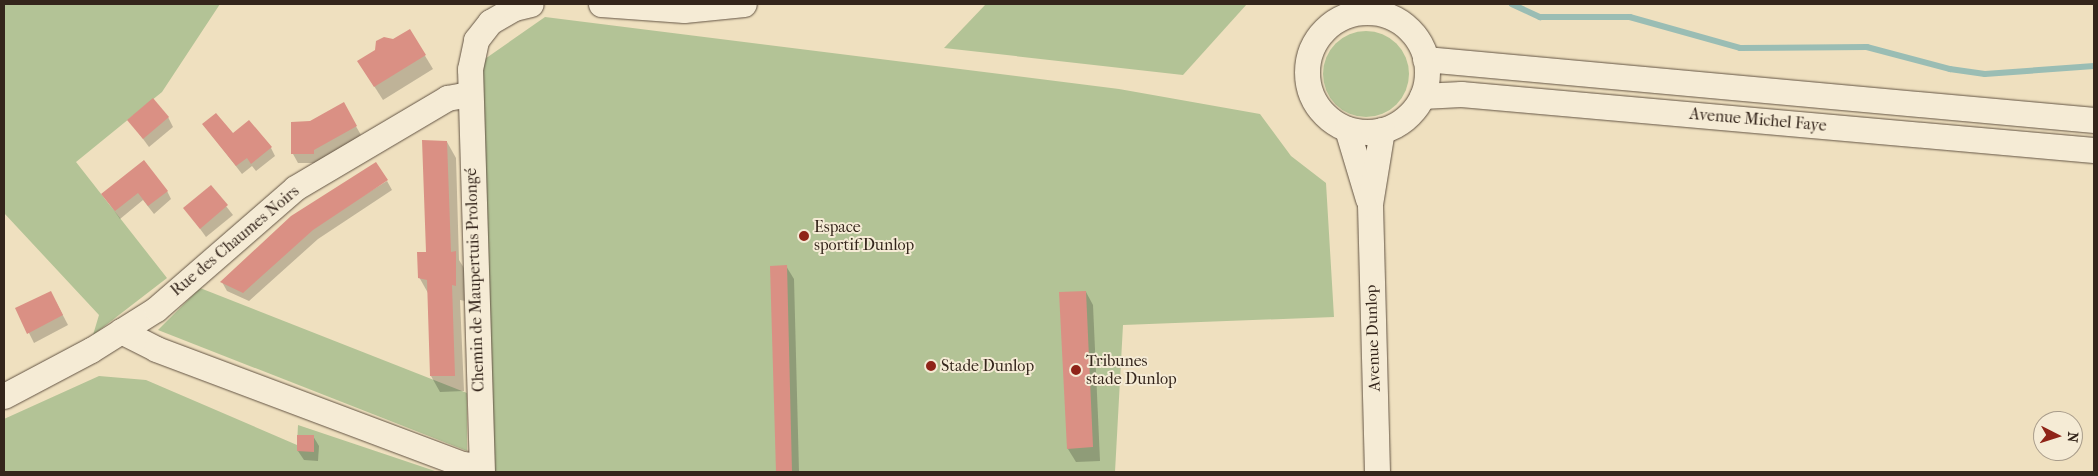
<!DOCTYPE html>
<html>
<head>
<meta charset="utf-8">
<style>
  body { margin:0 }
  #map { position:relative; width:2098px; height:476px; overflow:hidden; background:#efe0bf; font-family:"IM FELL French Canon",serif }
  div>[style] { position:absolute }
  .green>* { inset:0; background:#b3c396 }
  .round { border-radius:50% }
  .shadow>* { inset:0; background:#0003 }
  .stream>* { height:5.5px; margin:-2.75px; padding:0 2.75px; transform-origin:2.75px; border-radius:2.75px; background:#9abdb4 }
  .building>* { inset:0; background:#da9084 }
  .roads { filter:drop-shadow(0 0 1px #635444) drop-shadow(0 0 1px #635444) }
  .minor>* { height:25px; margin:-12.5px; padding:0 12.5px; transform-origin:12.5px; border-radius:12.5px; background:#f5ebd5 }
  .minor>.ring { margin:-12.5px; padding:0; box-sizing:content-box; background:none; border:25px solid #f5ebd5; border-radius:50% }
  .dots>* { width:14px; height:14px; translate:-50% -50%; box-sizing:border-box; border:2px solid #f5ebd5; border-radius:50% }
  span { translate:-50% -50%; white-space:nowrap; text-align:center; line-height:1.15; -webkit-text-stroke:4px #f5ebd5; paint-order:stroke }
  .street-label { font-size:16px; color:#34251b }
  .poi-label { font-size:16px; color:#34251b }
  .left { translate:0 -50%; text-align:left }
  .frame { position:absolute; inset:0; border:5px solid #34251b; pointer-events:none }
  .north { position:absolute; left:2033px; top:411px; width:50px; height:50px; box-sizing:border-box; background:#f5ebd5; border:1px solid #a89c8b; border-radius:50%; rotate:95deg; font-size:14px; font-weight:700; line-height:20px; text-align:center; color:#34251b }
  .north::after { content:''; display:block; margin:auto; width:18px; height:22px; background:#8f2418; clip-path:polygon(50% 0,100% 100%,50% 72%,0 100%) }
</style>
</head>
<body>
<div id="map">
  <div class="green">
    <div style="clip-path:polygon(4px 4px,220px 4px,162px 92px,76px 162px,167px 278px,93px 335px,99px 315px,4px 213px)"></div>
    <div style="clip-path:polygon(986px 4px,1247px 4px,1183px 75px,944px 48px)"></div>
    <div style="clip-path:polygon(545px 17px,1119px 89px,1260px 114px,1291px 156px,1326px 183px,1334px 317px,1123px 325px,1115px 472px,495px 472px,482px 61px)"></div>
    <div class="round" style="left:1323px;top:31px;width:86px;height:86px"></div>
    <div style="clip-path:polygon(200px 288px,467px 393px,467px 451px,158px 330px)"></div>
    <div style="clip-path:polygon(99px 376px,146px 380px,297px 445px,298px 425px,438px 472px,4px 472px,4px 419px)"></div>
  </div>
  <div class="shadow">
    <div style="clip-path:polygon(410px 31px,433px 69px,383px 100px,367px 75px,376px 51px)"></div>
    <div style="clip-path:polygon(343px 104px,361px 135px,319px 163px,298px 163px,293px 154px,292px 123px,311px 123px)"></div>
    <div style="clip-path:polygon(168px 117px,173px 127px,149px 147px,129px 120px)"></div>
    <div style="clip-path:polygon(204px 125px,271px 148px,275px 156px,256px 171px,252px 166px,242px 174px)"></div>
    <div style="clip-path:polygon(447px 142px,456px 158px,459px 260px,464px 268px,465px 301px,460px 300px,464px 391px,440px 392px,431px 376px,428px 293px,419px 277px,427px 254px)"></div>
    <div style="clip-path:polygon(387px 181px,392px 190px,318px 239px,249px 301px,227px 291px,222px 282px)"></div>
    <div style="clip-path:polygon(211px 187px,233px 215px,206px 237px,185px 208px)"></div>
    <div style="clip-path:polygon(167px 191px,171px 199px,154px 214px,143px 200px,120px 219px,103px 195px)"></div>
    <div style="clip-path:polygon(786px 266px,794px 279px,799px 472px,778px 472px,771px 267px)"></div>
    <div style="clip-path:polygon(1086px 292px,1093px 305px,1100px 461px,1076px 462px,1068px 449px,1060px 293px)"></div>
    <div style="clip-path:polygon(56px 302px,68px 325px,34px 343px,17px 309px)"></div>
    <div style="clip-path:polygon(313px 436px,319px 446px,318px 461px,304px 460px,298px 451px)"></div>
  </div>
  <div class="stream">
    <div style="left:1512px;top:4px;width:31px;rotate:25deg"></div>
    <div style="left:1540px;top:17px;width:90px"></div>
    <div style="left:1630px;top:17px;width:114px;rotate:15.7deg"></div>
    <div style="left:1740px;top:48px;width:127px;rotate:-0.5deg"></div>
    <div style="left:1867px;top:47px;width:86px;rotate:14.8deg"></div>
    <div style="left:1950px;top:69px;width:35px;rotate:8deg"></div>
    <div style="left:1985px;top:74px;width:109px;rotate:-4.2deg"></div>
  </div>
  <div class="building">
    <div style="clip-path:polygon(410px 29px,426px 55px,374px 87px,357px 61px,375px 50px,376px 41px,384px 37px,393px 39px)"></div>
    <div style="clip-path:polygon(153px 98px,169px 117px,143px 139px,127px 120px)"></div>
    <div style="clip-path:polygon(344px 102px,357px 126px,314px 150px,314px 154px,291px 154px,291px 122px,310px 121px)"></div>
    <div style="clip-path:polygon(216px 113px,233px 133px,249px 120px,272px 147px,251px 164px,247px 158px,236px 166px,202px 124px)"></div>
    <div style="clip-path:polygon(422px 140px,447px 141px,451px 252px,456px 251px,456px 286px,452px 285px,455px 376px,430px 376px,427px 280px,418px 278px,417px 252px,426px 252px)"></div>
    <div style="clip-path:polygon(144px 160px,168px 191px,148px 206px,138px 193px,115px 211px,101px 194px)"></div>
    <div style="clip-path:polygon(376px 162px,388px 180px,313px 230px,243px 293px,220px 282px,291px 216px)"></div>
    <div style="clip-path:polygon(211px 185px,228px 205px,200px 229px,183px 208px)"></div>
    <div style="clip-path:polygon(787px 265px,792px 472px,776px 472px,770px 266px)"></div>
    <div style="clip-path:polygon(51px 291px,63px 315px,27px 334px,15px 308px)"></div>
    <div style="clip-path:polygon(1086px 291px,1093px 447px,1067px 449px,1059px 292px)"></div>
    <div style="clip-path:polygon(297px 435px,314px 435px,314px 452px,297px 451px)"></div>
  </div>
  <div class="roads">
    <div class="minor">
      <div style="left:601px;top:4px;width:83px;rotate:4.1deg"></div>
      <div style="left:684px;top:10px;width:60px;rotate:-5.7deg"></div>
      <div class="ring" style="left:1307px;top:12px;width:95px;height:95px"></div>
      <div style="left:1425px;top:59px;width:672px;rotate:5.21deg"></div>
      <div style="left:1422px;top:96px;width:39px;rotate:-3deg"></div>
      <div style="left:1461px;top:94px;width:635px;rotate:5.06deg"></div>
      <div style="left:1347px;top:129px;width:73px;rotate:73.3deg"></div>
      <div style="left:121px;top:331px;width:39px;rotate:27deg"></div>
      <div style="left:156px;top:349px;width:327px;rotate:20.6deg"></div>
      <div style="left:462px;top:464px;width:19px;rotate:6deg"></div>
      <div style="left:4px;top:396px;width:98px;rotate:-27.9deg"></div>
      <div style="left:91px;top:350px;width:77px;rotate:-32.2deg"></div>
      <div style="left:156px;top:309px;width:184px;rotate:-41deg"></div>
      <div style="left:295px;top:188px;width:177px;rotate:-30.6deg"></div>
      <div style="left:447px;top:98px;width:22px;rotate:-10deg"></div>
      <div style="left:482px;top:472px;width:403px;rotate:-91.7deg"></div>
      <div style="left:470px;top:69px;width:30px;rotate:-78deg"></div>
      <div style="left:476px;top:40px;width:23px;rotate:-52deg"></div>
      <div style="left:490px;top:22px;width:28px;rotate:-30deg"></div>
      <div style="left:514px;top:8px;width:17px;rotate:-13deg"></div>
      <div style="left:1377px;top:472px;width:268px;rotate:-91.5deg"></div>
      <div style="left:1370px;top:204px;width:75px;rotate:-80.8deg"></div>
    </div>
  </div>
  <div class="dots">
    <div style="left:804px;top:236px;background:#8f2418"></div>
    <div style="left:931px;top:366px;background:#8f2418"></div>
    <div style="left:1076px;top:370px;background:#8f2418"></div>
  </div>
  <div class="street-label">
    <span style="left:1758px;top:120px;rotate:5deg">Avenue Michel Faye</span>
    <span style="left:235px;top:241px;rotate:-40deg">Rue des Chaumes Noirs</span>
    <span style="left:475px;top:280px;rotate:-92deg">Chemin de Maupertuis Prolongé</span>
    <span style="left:1373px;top:338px;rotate:-92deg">Avenue Dunlop</span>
  </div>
  <div class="poi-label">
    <span class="left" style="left:814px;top:236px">Espace<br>sportif Dunlop</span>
    <span class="left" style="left:1086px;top:370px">Tribunes<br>stade Dunlop</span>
    <span class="left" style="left:941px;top:366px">Stade Dunlop</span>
  </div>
  <div class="frame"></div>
  <div class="north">N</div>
</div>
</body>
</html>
